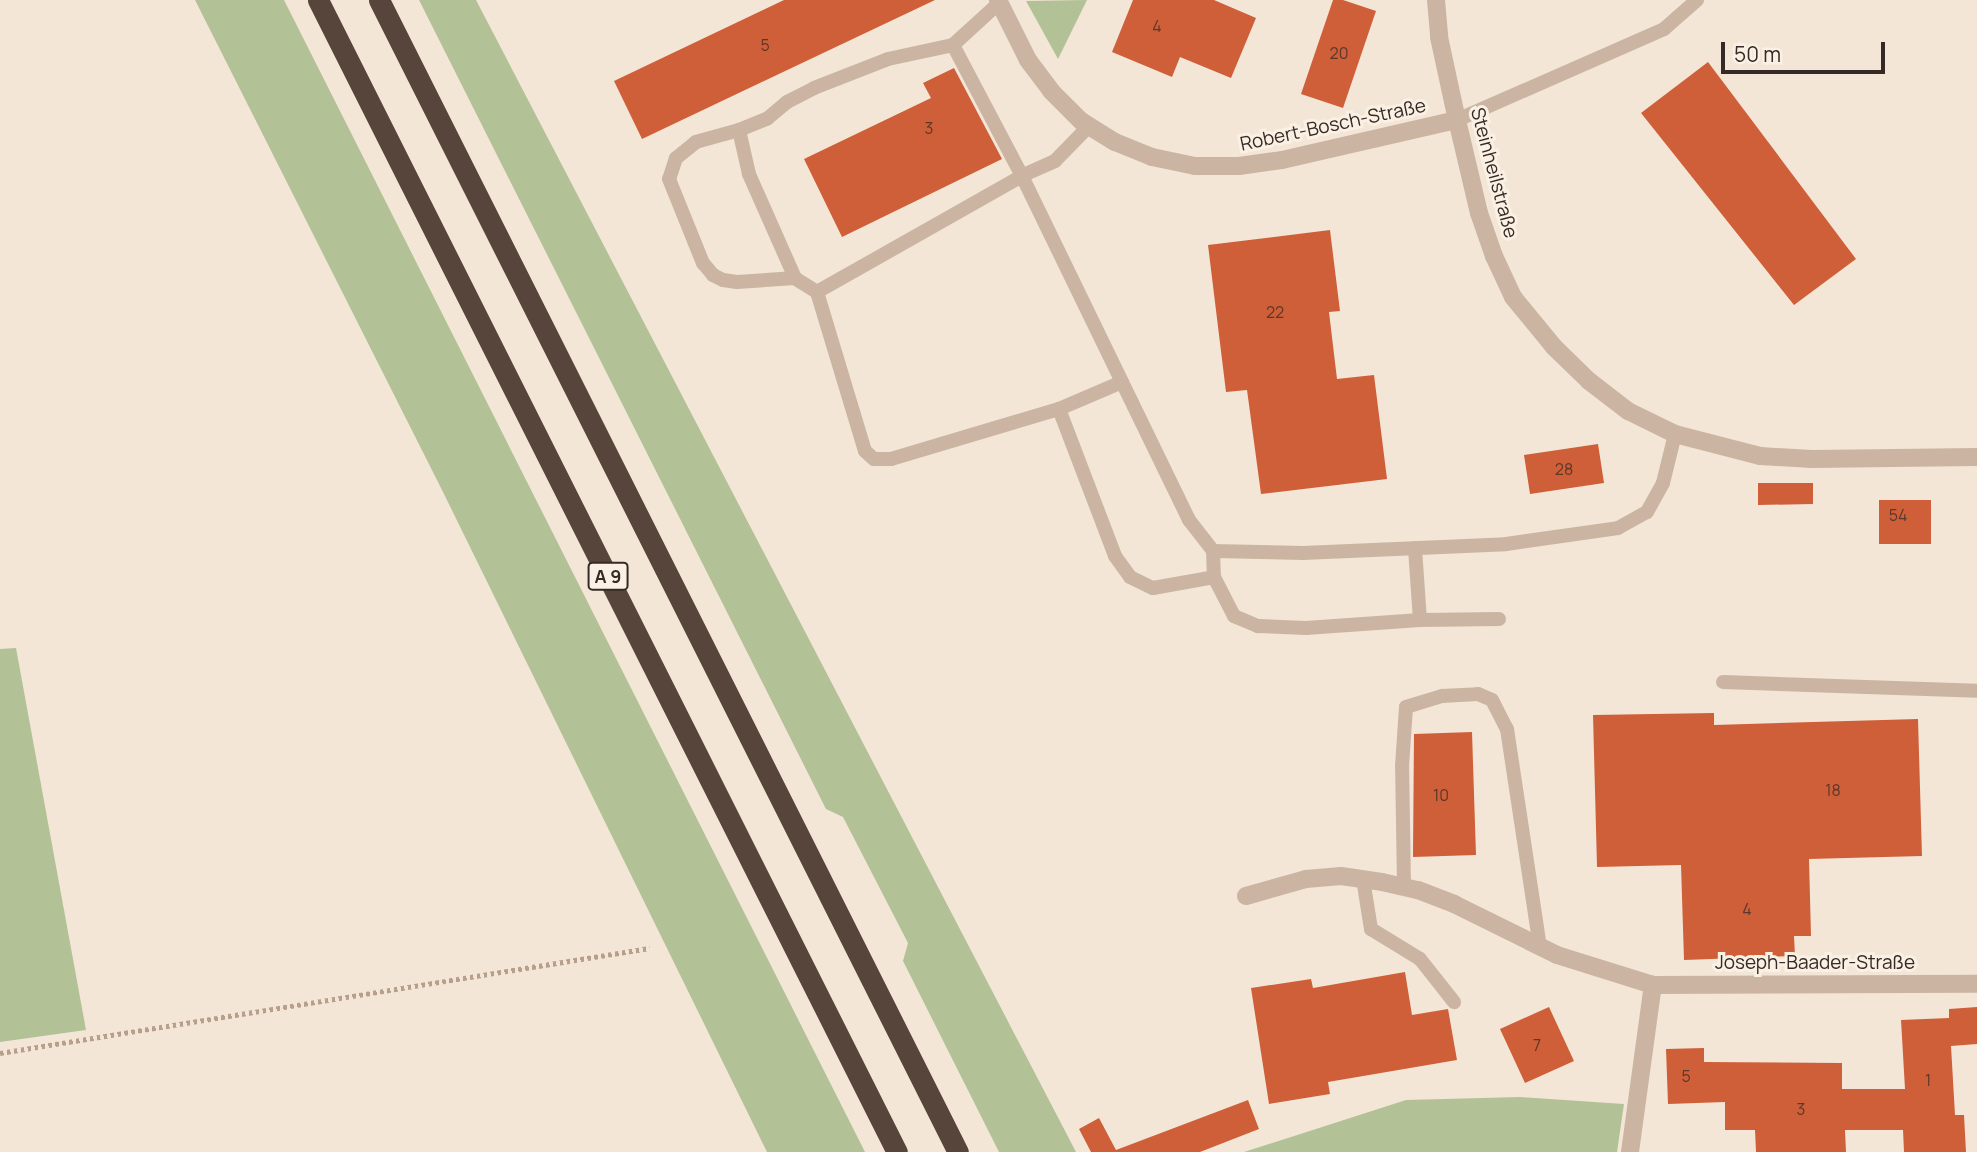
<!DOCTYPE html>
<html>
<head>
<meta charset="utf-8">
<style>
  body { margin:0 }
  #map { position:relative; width:1977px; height:1152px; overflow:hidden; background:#f3e6d7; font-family:Manrope,sans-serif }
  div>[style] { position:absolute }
  .green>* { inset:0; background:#b3c296 }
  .building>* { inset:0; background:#cf5f38 }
  .path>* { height:4.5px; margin-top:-2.25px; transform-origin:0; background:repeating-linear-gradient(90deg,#b79f8c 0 3.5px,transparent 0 7px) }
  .lane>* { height:14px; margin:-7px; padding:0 7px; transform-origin:7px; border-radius:7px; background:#cbb5a2 }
  .street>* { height:18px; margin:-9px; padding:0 9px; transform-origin:9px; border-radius:9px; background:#cbb5a2 }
  .highway>* { height:21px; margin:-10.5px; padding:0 10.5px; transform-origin:10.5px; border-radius:10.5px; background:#57443b }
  span { translate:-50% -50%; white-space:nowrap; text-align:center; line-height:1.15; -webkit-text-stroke:6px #faf0e3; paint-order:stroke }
  .number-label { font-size:16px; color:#5c372a }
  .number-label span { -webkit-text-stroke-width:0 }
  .shield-label span { padding:2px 5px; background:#faf0e3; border:2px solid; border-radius:5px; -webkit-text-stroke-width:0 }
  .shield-label { font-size:18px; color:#352a25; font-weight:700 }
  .street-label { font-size:19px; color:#352a25 }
  .scale { position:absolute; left:1721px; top:42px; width:164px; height:32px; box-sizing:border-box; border:4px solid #352a25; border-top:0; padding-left:9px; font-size:21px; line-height:24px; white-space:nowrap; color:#352a25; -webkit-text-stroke:5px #faf0e3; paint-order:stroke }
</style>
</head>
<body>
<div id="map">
  <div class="green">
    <div style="clip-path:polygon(195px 0,284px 0,865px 1152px,767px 1152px,442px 490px)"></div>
    <div style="clip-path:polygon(419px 0,476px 0,1076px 1152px,999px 1152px,903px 961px,908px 943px,843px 817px,826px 809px)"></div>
    <div style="clip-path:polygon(1087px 0,1058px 59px,1026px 1px)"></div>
    <div style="clip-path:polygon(16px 648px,86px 1030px,0 1042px,0 649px)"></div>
    <div style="clip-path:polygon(1520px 1097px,1624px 1104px,1617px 1152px,1244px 1152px,1406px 1100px)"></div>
  </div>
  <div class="building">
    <div style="clip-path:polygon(784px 0,935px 0,642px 139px,614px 81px)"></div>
    <div style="clip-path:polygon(1133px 0,1214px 0,1256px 18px,1231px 78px,1180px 57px,1172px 77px,1112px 52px)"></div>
    <div style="clip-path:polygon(1333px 0,1343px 0,1376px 11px,1343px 108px,1301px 94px)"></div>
    <div style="clip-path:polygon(1708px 62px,1856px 259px,1794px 305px,1641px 113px)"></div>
    <div style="clip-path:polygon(954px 68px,1002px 159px,842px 237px,804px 159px,931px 98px,923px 83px)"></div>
    <div style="clip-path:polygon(1330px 230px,1340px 311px,1329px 312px,1337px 379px,1374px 375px,1387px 479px,1261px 494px,1247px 390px,1226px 392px,1208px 245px)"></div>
    <div style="clip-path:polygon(1598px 444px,1604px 483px,1530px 494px,1524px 455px)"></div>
    <div style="clip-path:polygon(1758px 483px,1813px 483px,1813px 504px,1758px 505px)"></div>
    <div style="clip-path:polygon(1879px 500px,1931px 500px,1931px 544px,1879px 544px)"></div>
    <div style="clip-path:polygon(1714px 713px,1714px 725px,1918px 719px,1922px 856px,1809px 859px,1811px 936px,1794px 936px,1795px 956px,1684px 960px,1681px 865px,1597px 867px,1593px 715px)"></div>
    <div style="clip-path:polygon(1472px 732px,1476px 855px,1413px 857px,1414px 734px)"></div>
    <div style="clip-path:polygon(1405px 972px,1412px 1015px,1448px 1009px,1457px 1060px,1328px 1082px,1330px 1094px,1269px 1104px,1251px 988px,1311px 979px,1313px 988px)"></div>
    <div style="clip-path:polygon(1549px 1007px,1574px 1061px,1525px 1083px,1500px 1029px)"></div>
    <div style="clip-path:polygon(1977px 1007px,1977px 1044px,1951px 1046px,1955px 1115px,1964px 1115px,1966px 1152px,1904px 1152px,1903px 1130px,1845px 1130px,1846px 1152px,1756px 1152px,1755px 1130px,1725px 1130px,1725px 1102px,1668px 1104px,1666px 1049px,1704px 1048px,1704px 1062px,1842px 1063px,1842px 1089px,1905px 1089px,1901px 1020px,1949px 1018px,1949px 1009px)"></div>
    <div style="clip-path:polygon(1248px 1100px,1259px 1129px,1200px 1152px,1091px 1152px,1079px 1129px,1099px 1118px,1116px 1150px)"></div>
  </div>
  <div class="path">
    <div style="left:0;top:1053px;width:658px;rotate:-9.18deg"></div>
  </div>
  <div class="lane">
    <div style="left:953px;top:45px;width:148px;rotate:62.2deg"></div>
    <div style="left:1022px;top:176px;width:236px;rotate:150.5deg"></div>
    <div style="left:817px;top:292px;width:26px;rotate:-148deg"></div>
    <div style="left:795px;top:278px;width:114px;rotate:-113.9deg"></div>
    <div style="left:749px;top:174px;width:45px;rotate:-102.8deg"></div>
    <div style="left:739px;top:130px;width:31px;rotate:-22deg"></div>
    <div style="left:768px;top:118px;width:25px;rotate:-40deg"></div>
    <div style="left:787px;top:102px;width:30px;rotate:-27deg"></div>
    <div style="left:814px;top:88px;width:79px;rotate:-21.4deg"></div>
    <div style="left:888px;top:59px;width:66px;rotate:-12.2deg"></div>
    <div style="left:953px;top:45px;width:62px;rotate:-42.4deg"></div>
    <div style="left:1457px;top:120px;width:226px;rotate:-23.7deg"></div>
    <div style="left:1664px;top:29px;width:44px;rotate:-41.3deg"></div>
    <div style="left:1089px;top:126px;width:49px;rotate:134.2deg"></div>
    <div style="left:1055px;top:161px;width:36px;rotate:156deg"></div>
    <div style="left:1022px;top:176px;width:382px;rotate:64.1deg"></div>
    <div style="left:1189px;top:520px;width:39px;rotate:52deg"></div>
    <div style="left:1213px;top:551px;width:90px;rotate:1.3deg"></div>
    <div style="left:1303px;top:553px;width:203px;rotate:-2.5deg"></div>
    <div style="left:1506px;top:544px;width:113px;rotate:-8.1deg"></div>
    <div style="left:1618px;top:528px;width:33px;rotate:-29deg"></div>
    <div style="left:1647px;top:512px;width:33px;rotate:-61deg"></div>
    <div style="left:1663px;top:483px;width:50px;rotate:-76.2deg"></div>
    <div style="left:739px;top:130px;width:45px;rotate:164.4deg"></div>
    <div style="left:696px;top:142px;width:26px;rotate:141deg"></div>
    <div style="left:676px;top:158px;width:22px;rotate:108deg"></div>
    <div style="left:669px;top:179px;width:91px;rotate:68deg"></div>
    <div style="left:703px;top:263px;width:16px;rotate:50deg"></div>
    <div style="left:713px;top:275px;width:11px;rotate:27deg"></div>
    <div style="left:723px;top:280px;width:14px;rotate:8deg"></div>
    <div style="left:737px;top:282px;width:58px;rotate:-3.9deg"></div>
    <div style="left:817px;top:292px;width:166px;rotate:73.2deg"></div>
    <div style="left:865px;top:451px;width:12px;rotate:42deg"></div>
    <div style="left:874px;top:459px;width:17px"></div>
    <div style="left:891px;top:459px;width:175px;rotate:-16.6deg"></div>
    <div style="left:1122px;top:382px;width:69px;rotate:156.8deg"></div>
    <div style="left:1059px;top:409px;width:157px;rotate:69.1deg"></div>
    <div style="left:1115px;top:556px;width:26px;rotate:54deg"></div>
    <div style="left:1130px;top:577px;width:25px;rotate:26deg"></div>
    <div style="left:1153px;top:588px;width:62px;rotate:-10.2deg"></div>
    <div style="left:1213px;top:551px;width:26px;rotate:88deg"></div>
    <div style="left:1214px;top:577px;width:44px;rotate:62.9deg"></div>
    <div style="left:1234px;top:616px;width:26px;rotate:23deg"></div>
    <div style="left:1258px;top:626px;width:48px;rotate:2.4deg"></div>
    <div style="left:1306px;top:628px;width:114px;rotate:-4deg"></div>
    <div style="left:1420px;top:620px;width:72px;rotate:-94deg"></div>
    <div style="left:1420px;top:620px;width:79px;rotate:-0.7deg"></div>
    <div style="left:1723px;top:682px;width:254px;rotate:2deg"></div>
    <div style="left:1363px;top:879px;width:51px;rotate:80.9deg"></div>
    <div style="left:1371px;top:929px;width:57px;rotate:31.5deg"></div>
    <div style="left:1420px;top:959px;width:55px;rotate:51.7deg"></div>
    <div style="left:1404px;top:887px;width:121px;rotate:-90.9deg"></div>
    <div style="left:1402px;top:766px;width:59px;rotate:-86.1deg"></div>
    <div style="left:1406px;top:707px;width:38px;rotate:-17deg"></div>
    <div style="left:1442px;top:696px;width:36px;rotate:-3deg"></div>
    <div style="left:1478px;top:694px;width:15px;rotate:23deg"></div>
    <div style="left:1492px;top:700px;width:33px;rotate:63deg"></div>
    <div style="left:1507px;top:729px;width:219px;rotate:81.4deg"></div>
  </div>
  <div class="street">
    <div style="left:998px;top:0;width:67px;rotate:63.4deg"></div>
    <div style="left:1028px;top:60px;width:39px;rotate:53deg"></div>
    <div style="left:1051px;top:91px;width:42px;rotate:45deg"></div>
    <div style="left:1081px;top:121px;width:40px;rotate:32deg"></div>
    <div style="left:1115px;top:142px;width:40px;rotate:22deg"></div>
    <div style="left:1152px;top:157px;width:44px;rotate:11.8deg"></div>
    <div style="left:1195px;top:166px;width:44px"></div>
    <div style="left:1239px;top:166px;width:43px;rotate:-7.9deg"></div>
    <div style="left:1282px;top:160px;width:180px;rotate:-12.9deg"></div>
    <div style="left:1436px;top:0;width:37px;rotate:85deg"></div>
    <div style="left:1439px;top:37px;width:85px;rotate:77.8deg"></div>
    <div style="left:1457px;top:120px;width:96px;rotate:76.7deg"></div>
    <div style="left:1479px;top:213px;width:46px;rotate:70.8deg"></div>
    <div style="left:1494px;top:256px;width:45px;rotate:65.1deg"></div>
    <div style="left:1513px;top:297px;width:65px;rotate:50.6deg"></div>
    <div style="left:1554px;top:347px;width:49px;rotate:44.2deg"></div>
    <div style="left:1589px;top:381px;width:49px;rotate:37.6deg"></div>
    <div style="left:1628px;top:411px;width:52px;rotate:26.1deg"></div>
    <div style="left:1675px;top:434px;width:88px;rotate:14.5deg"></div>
    <div style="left:1760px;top:456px;width:52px;rotate:3.3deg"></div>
    <div style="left:1812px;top:459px;width:165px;rotate:-0.7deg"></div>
    <div style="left:1246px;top:896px;width:62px;rotate:-15.8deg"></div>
    <div style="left:1306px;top:879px;width:35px;rotate:-5deg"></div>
    <div style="left:1341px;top:876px;width:41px;rotate:8.3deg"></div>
    <div style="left:1382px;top:882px;width:37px;rotate:13deg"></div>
    <div style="left:1418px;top:890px;width:39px;rotate:21deg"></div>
    <div style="left:1454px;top:904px;width:115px;rotate:26.3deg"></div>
    <div style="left:1557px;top:955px;width:101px;rotate:17.4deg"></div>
    <div style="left:1653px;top:985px;width:324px;rotate:-0.2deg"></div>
    <div style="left:1630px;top:1152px;width:169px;rotate:-82.2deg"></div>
  </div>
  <div class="highway">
    <div style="left:318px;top:0;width:1289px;rotate:63.32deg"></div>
    <div style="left:379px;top:0;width:1289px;rotate:63.32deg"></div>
  </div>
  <div class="number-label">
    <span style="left:1157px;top:26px">4</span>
    <span style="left:765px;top:45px">5</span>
    <span style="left:1339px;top:53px">20</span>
    <span style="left:929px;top:128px">3</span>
    <span style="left:1275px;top:312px">22</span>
    <span style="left:1564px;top:469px">28</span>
    <span style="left:1898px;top:515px">54</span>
    <span style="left:1833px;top:790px">18</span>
    <span style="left:1441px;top:795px">10</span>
    <span style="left:1747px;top:909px">4</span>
    <span style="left:1537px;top:1045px">7</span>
    <span style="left:1686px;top:1076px">5</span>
    <span style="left:1928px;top:1080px">1</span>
    <span style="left:1801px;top:1109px">3</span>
  </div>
  <div class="shield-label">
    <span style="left:608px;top:576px">A 9</span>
  </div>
  <div class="street-label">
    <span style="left:1333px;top:125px;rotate:-12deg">Robert-Bosch-Straße</span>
    <span style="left:1494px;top:173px;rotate:75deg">Steinheilstraße</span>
    <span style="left:1815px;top:963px">Joseph-Baader-Straße</span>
  </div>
  <div class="scale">50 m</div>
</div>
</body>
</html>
